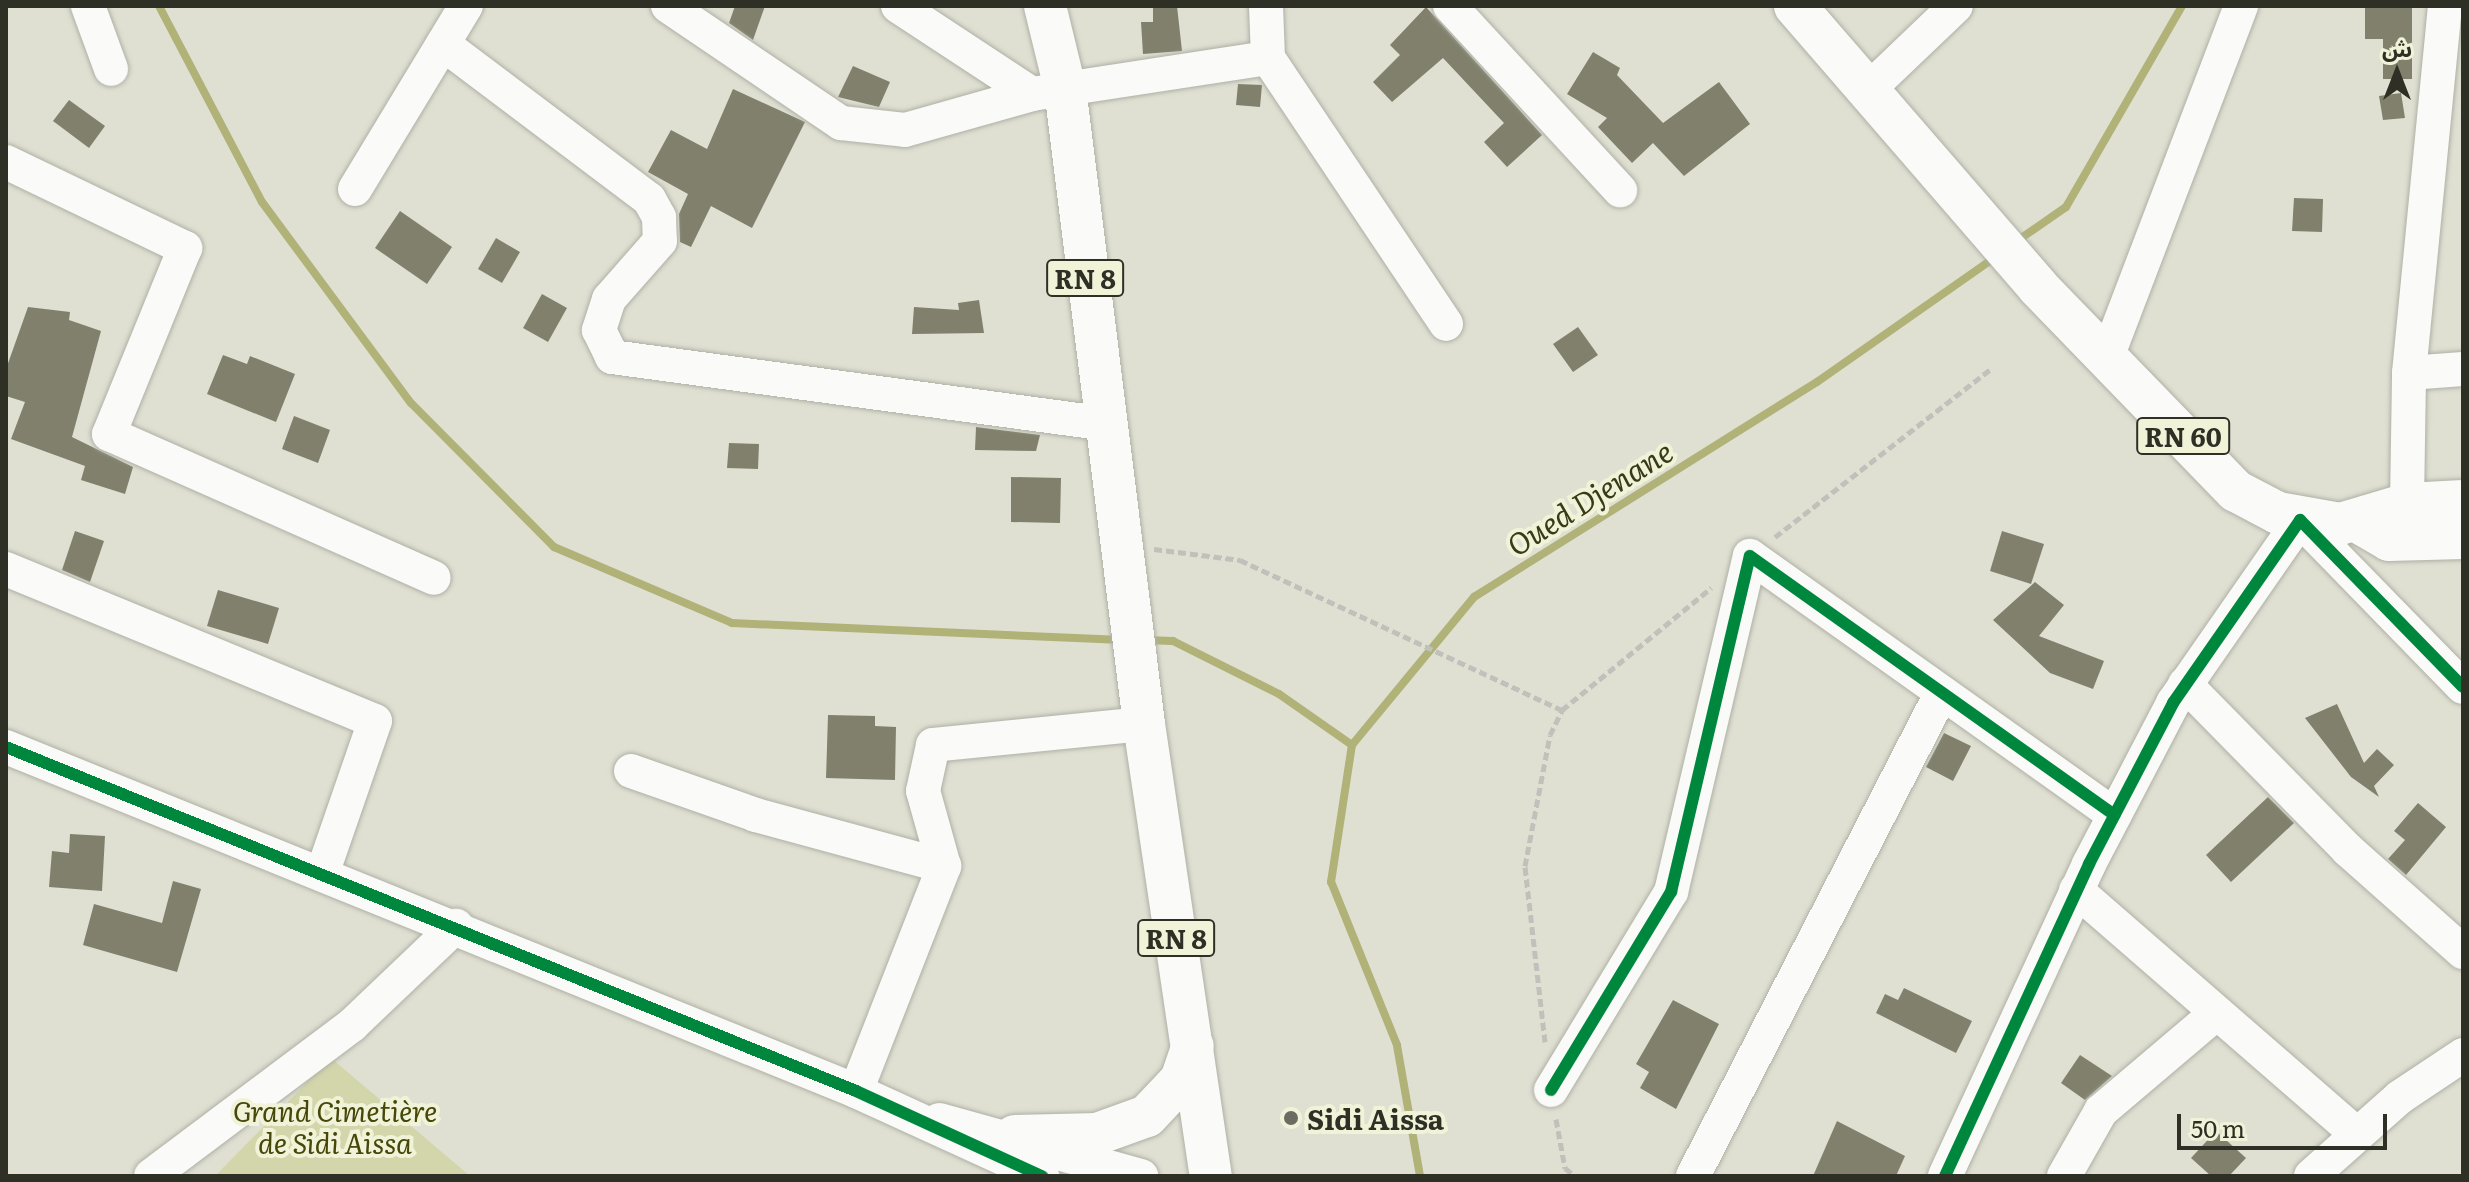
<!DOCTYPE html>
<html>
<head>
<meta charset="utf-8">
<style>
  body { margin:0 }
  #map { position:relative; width:2469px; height:1182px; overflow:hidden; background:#dfe0d2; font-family:Literata,"Noto Sans Arabic",serif }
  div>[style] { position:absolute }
  .green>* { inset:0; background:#d3d6ab }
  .stream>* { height:8px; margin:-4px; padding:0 4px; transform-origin:4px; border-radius:4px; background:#b0b278 }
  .building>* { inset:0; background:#80806d }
  .path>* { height:5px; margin-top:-2.5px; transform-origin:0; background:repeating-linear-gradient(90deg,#c1c1bc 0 8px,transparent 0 12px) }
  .roads { filter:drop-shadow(0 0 2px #afb0a5) drop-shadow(0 0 2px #afb0a5) }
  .minor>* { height:34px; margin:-17px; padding:0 17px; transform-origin:17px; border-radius:17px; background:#fafaf8 }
  .major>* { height:42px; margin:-21px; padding:0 21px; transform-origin:21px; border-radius:21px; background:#fafaf8 }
  .cycleway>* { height:12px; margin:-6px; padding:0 6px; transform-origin:6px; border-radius:6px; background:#00873e }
  .dots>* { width:22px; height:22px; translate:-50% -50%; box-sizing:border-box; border:4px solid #f1f3d9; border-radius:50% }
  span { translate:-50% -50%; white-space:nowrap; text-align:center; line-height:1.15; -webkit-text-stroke:8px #f1f3d9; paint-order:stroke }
  .shield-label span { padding:2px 6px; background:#f1f3d9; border:2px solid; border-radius:6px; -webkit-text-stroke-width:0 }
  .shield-label { font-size:26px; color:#2e2f25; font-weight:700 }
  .park-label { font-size:28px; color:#464709; font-style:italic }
  .poi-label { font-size:28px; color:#2e2f25; font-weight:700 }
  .left { translate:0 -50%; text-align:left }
  .water-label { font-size:30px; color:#393b18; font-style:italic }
  .frame { position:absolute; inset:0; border:8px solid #2e2f25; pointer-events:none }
  .north { position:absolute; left:2357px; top:32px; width:80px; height:80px; -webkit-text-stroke:6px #f1f3d9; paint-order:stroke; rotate:0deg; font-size:22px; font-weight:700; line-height:32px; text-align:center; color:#2e2f25 }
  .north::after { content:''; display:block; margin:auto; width:28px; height:36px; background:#2e2f25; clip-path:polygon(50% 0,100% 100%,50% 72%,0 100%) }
  .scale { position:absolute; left:2177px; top:1114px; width:210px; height:36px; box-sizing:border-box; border:4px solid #2e2f25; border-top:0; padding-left:10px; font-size:24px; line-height:28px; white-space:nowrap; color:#2e2f25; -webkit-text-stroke:6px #f1f3d9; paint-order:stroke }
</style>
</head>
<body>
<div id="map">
  <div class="green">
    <div style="clip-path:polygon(331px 1058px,470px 1176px,215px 1176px)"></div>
  </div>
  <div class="stream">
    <div style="left:159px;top:6px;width:221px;rotate:62.3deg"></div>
    <div style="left:262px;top:202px;width:250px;rotate:53.5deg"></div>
    <div style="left:411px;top:403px;width:203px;rotate:45.2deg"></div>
    <div style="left:554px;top:547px;width:194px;rotate:23.1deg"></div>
    <div style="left:732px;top:623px;width:391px;rotate:2.5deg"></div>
    <div style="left:2014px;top:243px;width:63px;rotate:-34.7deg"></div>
    <div style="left:2066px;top:207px;width:232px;rotate:-60deg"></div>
    <div style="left:1144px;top:640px;width:29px;rotate:2deg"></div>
    <div style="left:1173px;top:641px;width:119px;rotate:26.6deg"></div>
    <div style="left:1279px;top:694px;width:89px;rotate:34.9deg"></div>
    <div style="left:1420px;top:1176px;width:133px;rotate:-100deg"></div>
    <div style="left:1397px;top:1045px;width:176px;rotate:-112deg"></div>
    <div style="left:1331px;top:882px;width:139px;rotate:-81.3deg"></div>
    <div style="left:1352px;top:745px;width:192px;rotate:-50.5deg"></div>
    <div style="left:1474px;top:597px;width:405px;rotate:-32.1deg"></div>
    <div style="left:1817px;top:382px;width:220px;rotate:-35deg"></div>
  </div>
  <div class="building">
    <div style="clip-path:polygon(735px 6px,765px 6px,753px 40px,729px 23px)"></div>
    <div style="clip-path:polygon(1153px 6px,1177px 6px,1182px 51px,1143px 54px,1141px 22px,1153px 22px)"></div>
    <div style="clip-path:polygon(2365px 6px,2412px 6px,2412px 79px,2383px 79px,2383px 39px,2365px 39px)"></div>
    <div style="clip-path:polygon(1426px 7px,1542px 135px,1507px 167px,1484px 142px,1504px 123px,1443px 58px,1392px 102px,1373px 82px,1400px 55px,1390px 45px)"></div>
    <div style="clip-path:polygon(1593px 52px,1620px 68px,1617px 75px,1663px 123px,1719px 82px,1750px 124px,1684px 176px,1653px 143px,1632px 163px,1598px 127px,1607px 118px,1567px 94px)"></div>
    <div style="clip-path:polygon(853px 66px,890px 82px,879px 107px,838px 97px)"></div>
    <div style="clip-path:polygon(1238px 84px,1262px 85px,1260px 107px,1236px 105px)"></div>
    <div style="clip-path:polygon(733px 89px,805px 122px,752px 228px,711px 206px,691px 247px,680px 242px,679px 214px,688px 194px,648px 172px,671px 130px,707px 149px)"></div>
    <div style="clip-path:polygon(2401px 93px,2405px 118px,2383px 120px,2379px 96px)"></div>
    <div style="clip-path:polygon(69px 100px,105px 126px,89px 148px,53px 121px)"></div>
    <div style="clip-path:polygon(2294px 198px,2323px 199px,2322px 232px,2292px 231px)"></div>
    <div style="clip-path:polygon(400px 211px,452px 247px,427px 284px,375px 248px)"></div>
    <div style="clip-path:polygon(496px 238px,520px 252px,502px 283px,478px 269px)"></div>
    <div style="clip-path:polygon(542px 294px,567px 308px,548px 342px,523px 328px)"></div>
    <div style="clip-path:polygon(979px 300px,984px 333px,912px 334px,914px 307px,959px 310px,958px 303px)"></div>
    <div style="clip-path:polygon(28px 307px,70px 312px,69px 320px,101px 331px,72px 437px,133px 467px,125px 494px,81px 480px,85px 466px,11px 439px,25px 402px,6px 396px,6px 369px)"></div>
    <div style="clip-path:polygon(1578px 327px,1598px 355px,1573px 372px,1553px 344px)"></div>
    <div style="clip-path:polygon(223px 355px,247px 364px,250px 356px,295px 374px,276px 422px,207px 394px)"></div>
    <div style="clip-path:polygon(294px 416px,330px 430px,318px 463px,282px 449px)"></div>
    <div style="clip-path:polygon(976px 427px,1040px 435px,1036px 451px,975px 450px)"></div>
    <div style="clip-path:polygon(729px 443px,759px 444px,758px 469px,727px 468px)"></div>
    <div style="clip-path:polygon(1011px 477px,1061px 478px,1060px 523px,1011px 522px)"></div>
    <div style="clip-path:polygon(75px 531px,104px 541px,90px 582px,62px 570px)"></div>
    <div style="clip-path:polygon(2002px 531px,2044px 544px,2031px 584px,1990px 571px)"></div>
    <div style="clip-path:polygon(2035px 582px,2064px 605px,2039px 636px,2104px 661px,2093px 689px,2050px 673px,1993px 620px)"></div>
    <div style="clip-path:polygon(218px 590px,279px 608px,268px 644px,207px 626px)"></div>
    <div style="clip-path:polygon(2337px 704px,2364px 763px,2377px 749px,2394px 765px,2374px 786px,2379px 797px,2351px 777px,2305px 718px)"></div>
    <div style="clip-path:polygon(828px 715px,875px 716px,875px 726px,896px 727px,895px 780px,826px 778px)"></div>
    <div style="clip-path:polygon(1944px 733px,1971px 746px,1953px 781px,1926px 767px)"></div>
    <div style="clip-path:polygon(2268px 797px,2294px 823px,2231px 882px,2206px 855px)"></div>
    <div style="clip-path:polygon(2418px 803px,2446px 827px,2406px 875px,2388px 859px,2405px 840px,2394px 831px)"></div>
    <div style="clip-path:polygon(70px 834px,105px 836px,102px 891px,49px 887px,52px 851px,69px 853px)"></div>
    <div style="clip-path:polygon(173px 881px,201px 889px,177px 972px,83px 945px,94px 904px,162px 923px)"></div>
    <div style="clip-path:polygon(1904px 988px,1972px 1021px,1956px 1053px,1876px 1013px,1885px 994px,1898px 1000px)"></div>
    <div style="clip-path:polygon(1673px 1000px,1719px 1024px,1676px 1109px,1640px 1088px,1649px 1072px,1636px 1064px)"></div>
    <div style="clip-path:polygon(2080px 1055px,2112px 1076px,2085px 1100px,2061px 1083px)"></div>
    <div style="clip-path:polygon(1837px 1121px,1905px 1156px,1896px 1176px,1813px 1176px)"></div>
    <div style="clip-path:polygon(2216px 1131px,2246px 1158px,2229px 1176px,2211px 1176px,2191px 1158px)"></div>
  </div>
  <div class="path">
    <div style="left:1775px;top:537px;width:275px;rotate:-37.9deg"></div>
    <div style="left:1154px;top:549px;width:87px;rotate:7.3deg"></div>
    <div style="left:1240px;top:560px;width:355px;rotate:25deg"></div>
    <div style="left:1545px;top:1042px;width:177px;rotate:-96.5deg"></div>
    <div style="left:1525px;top:866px;width:133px;rotate:-79.2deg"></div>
    <div style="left:1550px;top:735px;width:28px;rotate:-64deg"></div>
    <div style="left:1562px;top:710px;width:193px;rotate:-39.3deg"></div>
    <div style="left:1556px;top:1119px;width:50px;rotate:79.6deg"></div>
    <div style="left:1565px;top:1168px;width:13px;rotate:39deg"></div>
  </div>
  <div class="roads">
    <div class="minor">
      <div style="left:88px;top:6px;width:67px;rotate:69.9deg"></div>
      <div style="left:668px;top:6px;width:209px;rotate:34.1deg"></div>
      <div style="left:841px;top:123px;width:64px;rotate:6.2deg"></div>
      <div style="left:905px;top:130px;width:132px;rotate:-15.8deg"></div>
      <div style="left:898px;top:6px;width:160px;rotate:33.3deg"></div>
      <div style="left:1032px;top:94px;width:239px;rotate:-8.7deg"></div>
      <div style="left:1266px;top:6px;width:52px;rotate:87.8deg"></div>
      <div style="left:1268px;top:58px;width:320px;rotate:56.2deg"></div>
      <div style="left:1450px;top:6px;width:251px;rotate:47.3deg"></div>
      <div style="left:443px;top:44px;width:258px;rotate:37deg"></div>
      <div style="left:649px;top:199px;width:21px;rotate:61deg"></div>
      <div style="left:659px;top:217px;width:24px;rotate:88deg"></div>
      <div style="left:660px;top:241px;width:77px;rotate:131.3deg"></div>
      <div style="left:609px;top:299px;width:33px;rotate:108deg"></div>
      <div style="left:599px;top:330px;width:30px;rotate:64deg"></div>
      <div style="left:612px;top:357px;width:498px;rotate:7.7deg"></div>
      <div style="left:1869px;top:89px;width:120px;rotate:-43.7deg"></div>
      <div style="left:6px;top:162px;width:199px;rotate:25.7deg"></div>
      <div style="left:185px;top:248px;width:201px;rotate:112.2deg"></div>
      <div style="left:109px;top:434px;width:355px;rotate:23.9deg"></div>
      <div style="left:355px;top:189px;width:214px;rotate:-58.8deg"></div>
      <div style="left:2107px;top:357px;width:376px;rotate:-69.1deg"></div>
      <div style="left:2409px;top:373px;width:54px;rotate:-4.2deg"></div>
      <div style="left:2407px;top:504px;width:131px;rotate:-89.1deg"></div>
      <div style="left:2409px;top:373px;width:369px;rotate:-84.4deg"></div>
      <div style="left:6px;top:569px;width:399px;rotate:22.4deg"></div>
      <div style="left:375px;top:721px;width:159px;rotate:109.1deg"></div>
      <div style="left:2185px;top:684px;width:233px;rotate:45.5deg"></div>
      <div style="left:2348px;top:850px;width:154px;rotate:41.6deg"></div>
      <div style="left:6px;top:747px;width:917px;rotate:22.03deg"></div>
      <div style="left:856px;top:1091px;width:205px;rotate:24.6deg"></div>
      <div style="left:631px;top:771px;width:133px;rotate:19.4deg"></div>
      <div style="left:756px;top:815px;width:195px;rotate:15.2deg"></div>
      <div style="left:2076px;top:890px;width:372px;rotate:41deg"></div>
      <div style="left:1551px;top:1090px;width:232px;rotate:-58.8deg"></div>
      <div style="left:1671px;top:892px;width:345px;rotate:-76.8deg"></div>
      <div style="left:1750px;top:556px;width:447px;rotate:35.4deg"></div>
      <div style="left:856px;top:1091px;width:242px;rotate:-68.6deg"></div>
      <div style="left:944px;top:866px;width:78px;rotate:-105.6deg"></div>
      <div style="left:923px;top:791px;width:47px;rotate:-77.7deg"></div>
      <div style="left:933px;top:745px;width:212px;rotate:-5.7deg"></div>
      <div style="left:939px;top:1120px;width:210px;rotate:15.5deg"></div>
      <div style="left:151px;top:1176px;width:251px;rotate:-36.9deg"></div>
      <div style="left:352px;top:1025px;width:144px;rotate:-43.6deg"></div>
      <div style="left:1693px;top:1176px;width:540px;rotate:-62.77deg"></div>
      <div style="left:1945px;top:1176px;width:344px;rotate:-65.2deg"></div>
      <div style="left:2089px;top:864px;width:182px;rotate:-62.4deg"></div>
      <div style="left:2173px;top:703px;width:223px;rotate:-55.2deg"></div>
      <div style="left:2300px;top:520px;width:233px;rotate:45.7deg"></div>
      <div style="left:2064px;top:1176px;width:75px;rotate:-60.4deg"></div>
      <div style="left:2101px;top:1111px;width:148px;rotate:-40.3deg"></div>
      <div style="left:2311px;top:1176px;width:119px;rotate:-41.6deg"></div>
      <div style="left:2400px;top:1097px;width:76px;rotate:-33.7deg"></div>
    </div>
    <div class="major">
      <div style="left:1045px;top:6px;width:84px;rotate:76.3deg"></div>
      <div style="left:1065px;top:88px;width:641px;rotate:82.92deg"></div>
      <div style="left:1144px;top:724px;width:457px;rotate:81.6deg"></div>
      <div style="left:1795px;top:6px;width:371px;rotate:49.1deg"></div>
      <div style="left:2038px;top:287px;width:284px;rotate:45.9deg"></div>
      <div style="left:2236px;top:491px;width:47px;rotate:27.6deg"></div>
      <div style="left:2278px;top:513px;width:63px;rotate:10.1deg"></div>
      <div style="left:2340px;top:524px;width:70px;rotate:-16.6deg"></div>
      <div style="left:2407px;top:504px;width:56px;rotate:-3.1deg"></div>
      <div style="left:2360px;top:523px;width:34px;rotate:30deg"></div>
      <div style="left:2389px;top:540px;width:74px;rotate:-1.5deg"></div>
      <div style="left:1015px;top:1136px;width:82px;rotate:-1.4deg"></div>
      <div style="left:1097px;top:1134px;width:53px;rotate:-19.8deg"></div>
      <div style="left:1147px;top:1116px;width:50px;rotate:-46.6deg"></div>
      <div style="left:1181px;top:1080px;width:36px;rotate:-71deg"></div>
    </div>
  </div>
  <div class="cycleway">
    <div style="left:6px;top:747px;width:917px;rotate:22.03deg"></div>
    <div style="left:856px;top:1091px;width:205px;rotate:24.6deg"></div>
    <div style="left:1551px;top:1090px;width:232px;rotate:-58.8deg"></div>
    <div style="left:1671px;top:892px;width:345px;rotate:-76.8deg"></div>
    <div style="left:1750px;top:556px;width:447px;rotate:35.4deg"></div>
    <div style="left:1945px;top:1176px;width:344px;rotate:-65.2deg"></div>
    <div style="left:2089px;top:864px;width:182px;rotate:-62.4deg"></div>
    <div style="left:2173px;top:703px;width:223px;rotate:-55.2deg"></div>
    <div style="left:2300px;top:520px;width:233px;rotate:45.7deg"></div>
  </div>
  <div class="dots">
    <div style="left:1291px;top:1118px;background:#6c6d62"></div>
  </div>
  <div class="shield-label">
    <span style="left:1085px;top:278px">RN 8</span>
    <span style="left:2183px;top:436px">RN 60</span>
    <span style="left:1176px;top:938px">RN 8</span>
  </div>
  <div class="park-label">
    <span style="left:335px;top:1126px">Grand Cimetière<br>de Sidi Aissa</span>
  </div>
  <div class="poi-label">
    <span class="left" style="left:1307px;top:1118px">Sidi Aissa</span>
  </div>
  <div class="water-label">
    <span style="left:1589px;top:497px;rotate:-32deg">Oued Djenane</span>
  </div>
  <div class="frame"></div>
  <div class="north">ش</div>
  <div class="scale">50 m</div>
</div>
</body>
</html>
